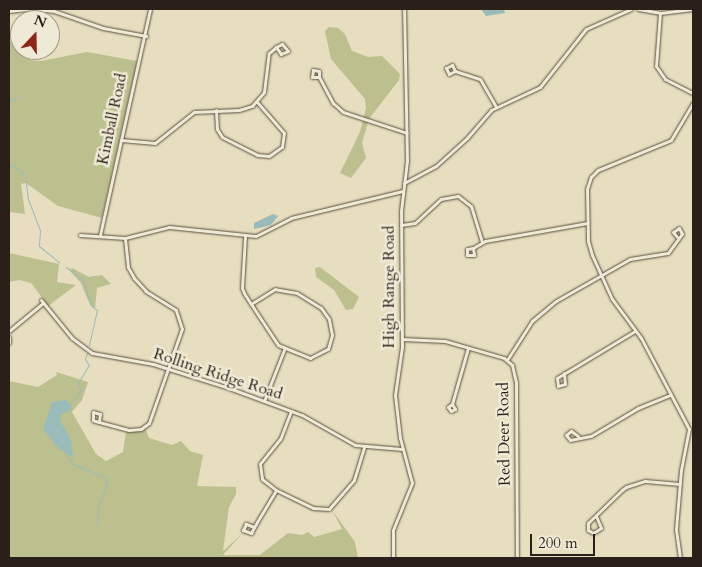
<!DOCTYPE html>
<html>
<head>
<meta charset="utf-8">
<style>
  body { margin:0 }
  #map { position:relative; width:702px; height:567px; overflow:hidden; background:#e7debf; font-family:Cardo,serif }
  div>[style] { position:absolute }
  .green>* { inset:0; background:#bcc08e }
  .water>* { inset:0; background:#99bbba }
  .stream>* { height:1px; margin:-0.5px; padding:0 0.5px; transform-origin:0.5px; border-radius:0.5px; background:#99bbba }
  .roads { filter:drop-shadow(0 0 1px #594f42) drop-shadow(0 0 1px #594f42) }
  .minor>* { height:3px; margin:-1.5px; padding:0 1.5px; transform-origin:1.5px; border-radius:1.5px; background:#efead5 }
  span { translate:-50% -50%; white-space:nowrap; text-align:center; line-height:1.15; -webkit-text-stroke:5px #efead5; paint-order:stroke }
  .street-label { font-size:16px; color:#2a1f19 }
  .frame { position:absolute; inset:0; border:10px solid #2a1f19; pointer-events:none }
  .north { position:absolute; left:10px; top:10px; width:50px; height:50px; box-sizing:border-box; background:#efead5; border:1px solid #a0998a; border-radius:50%; rotate:21deg; font-size:14px; font-weight:700; line-height:20px; text-align:center; color:#2a1f19 }
  .north::after { content:''; display:block; margin:auto; width:18px; height:22px; background:#8f2418; clip-path:polygon(50% 0,100% 100%,50% 72%,0 100%) }
  .scale { position:absolute; left:530px; top:534px; width:65px; height:22px; box-sizing:border-box; border:2px solid #2a1f19; border-top:0; padding-left:6px; font-size:15px; line-height:18px; white-space:nowrap; color:#2a1f19; -webkit-text-stroke:4px #efead5; paint-order:stroke }
</style>
</head>
<body>
<div id="map">
  <div class="green">
    <div style="clip-path:polygon(329px 27px,338px 28px,345px 34px,352px 51px,368px 57px,382px 56px,400px 74px,399px 80px,369px 119px,362px 143px,366px 158px,351px 178px,340px 173px,360px 132px,366px 108px,365px 99px,331px 59px,325px 31px)"></div>
    <div style="clip-path:polygon(9px 40px,31px 60px,41px 61px,87px 52px,137px 61px,102px 218px,58px 206px,26px 183px,21px 184px,25px 214px,9px 212px)"></div>
    <div style="clip-path:polygon(9px 253px,59px 264px,57px 282px,76px 285px,48px 306px,31px 283px,19px 280px,9px 282px)"></div>
    <div style="clip-path:polygon(320px 267px,359px 297px,353px 309px,346px 310px,334px 290px,316px 277px,315px 268px)"></div>
    <div style="clip-path:polygon(72px 268px,89px 277px,102px 275px,111px 284px,97px 288px,95px 308px,90px 305px,81px 283px,70px 271px)"></div>
    <div style="clip-path:polygon(56px 372px,88px 382px,82px 400px,72px 412px,96px 454px,106px 461px,123px 452px,126px 432px,146px 430px,149px 438px,172px 445px,181px 441px,190px 451px,203px 455px,197px 486px,236px 487px,236px 494px,229px 507px,223px 551px,242px 534px,223px 555px,260px 555px,288px 533px,302px 535px,308px 532px,314px 537px,342px 529px,332px 510px,355px 542px,358px 558px,9px 558px,9px 381px,38px 387px,57px 375px)"></div>
  </div>
  <div class="water">
    <div style="clip-path:polygon(481px 9px,504px 9px,505px 13px,486px 16px)"></div>
    <div style="clip-path:polygon(273px 214px,278px 216px,271px 225px,254px 229px,254px 223px)"></div>
    <div style="clip-path:polygon(66px 400px,71px 405px,71px 410px,61px 414px,60px 420px,71px 440px,73px 457px,59px 449px,43px 429px,52px 402px)"></div>
  </div>
  <div class="stream">
    <div style="left:9px;top:101px;width:11px;rotate:-22deg"></div>
    <div style="left:9px;top:107px;width:2px;rotate:63deg"></div>
    <div style="left:9px;top:166px;width:6px"></div>
    <div style="left:15px;top:166px;width:13px;rotate:42deg"></div>
    <div style="left:25px;top:175px;width:24px;rotate:83deg"></div>
    <div style="left:28px;top:199px;width:33px;rotate:69deg"></div>
    <div style="left:40px;top:230px;width:16px;rotate:94deg"></div>
    <div style="left:39px;top:246px;width:26px;rotate:39deg"></div>
    <div style="left:66px;top:267px;width:20px;rotate:37deg"></div>
    <div style="left:82px;top:279px;width:29px;rotate:70deg"></div>
    <div style="left:92px;top:306px;width:6px;rotate:39deg"></div>
    <div style="left:97px;top:310px;width:36px;rotate:103deg"></div>
    <div style="left:70px;top:404px;width:17px;rotate:-50deg"></div>
    <div style="left:81px;top:391px;width:9px;rotate:-111deg"></div>
    <div style="left:78px;top:383px;width:21px;rotate:-59deg"></div>
    <div style="left:89px;top:365px;width:7px;rotate:-124deg"></div>
    <div style="left:85px;top:359px;width:6px;rotate:-72deg"></div>
    <div style="left:64px;top:451px;width:16px;rotate:55deg"></div>
    <div style="left:73px;top:464px;width:35px;rotate:22deg"></div>
    <div style="left:106px;top:477px;width:7px;rotate:82deg"></div>
    <div style="left:107px;top:484px;width:22px;rotate:112deg"></div>
    <div style="left:99px;top:504px;width:20px;rotate:96deg"></div>
  </div>
  <div class="roads">
    <div class="minor">
      <div style="left:34px;top:9px;width:20px;rotate:6deg"></div>
      <div style="left:54px;top:11px;width:52px;rotate:19.1deg"></div>
      <div style="left:103px;top:28px;width:44px;rotate:10.5deg"></div>
      <div style="left:638px;top:9px;width:22px;rotate:10deg"></div>
      <div style="left:660px;top:13px;width:33px;rotate:-7deg"></div>
      <div style="left:9px;top:11px;width:18px;rotate:-6deg"></div>
      <div style="left:660px;top:13px;width:53px;rotate:94.3deg"></div>
      <div style="left:656px;top:66px;width:16px;rotate:55deg"></div>
      <div style="left:665px;top:79px;width:31px;rotate:27deg"></div>
      <div style="left:455px;top:71px;width:7px;rotate:153deg"></div>
      <div style="left:449px;top:74px;width:7px;rotate:-117deg"></div>
      <div style="left:446px;top:68px;width:7px;rotate:-27deg"></div>
      <div style="left:452px;top:65px;width:7px;rotate:63deg"></div>
      <div style="left:455px;top:71px;width:26px;rotate:18deg"></div>
      <div style="left:480px;top:79px;width:32px;rotate:60deg"></div>
      <div style="left:319px;top:77px;width:6px;rotate:-90deg"></div>
      <div style="left:319px;top:71px;width:6px;rotate:-171deg"></div>
      <div style="left:313px;top:70px;width:7px;rotate:98deg"></div>
      <div style="left:312px;top:77px;width:7px"></div>
      <div style="left:319px;top:77px;width:30px;rotate:62deg"></div>
      <div style="left:333px;top:103px;width:13px;rotate:42deg"></div>
      <div style="left:343px;top:112px;width:67px;rotate:18.2deg"></div>
      <div style="left:216px;top:110px;width:19px;rotate:87deg"></div>
      <div style="left:217px;top:129px;width:9px;rotate:58deg"></div>
      <div style="left:222px;top:137px;width:39px;rotate:27deg"></div>
      <div style="left:257px;top:155px;width:12px;rotate:5deg"></div>
      <div style="left:269px;top:156px;width:16px;rotate:-35deg"></div>
      <div style="left:282px;top:147px;width:14px;rotate:-82deg"></div>
      <div style="left:284px;top:133px;width:41px;rotate:-131.1deg"></div>
      <div style="left:121px;top:140px;width:34px;rotate:5deg"></div>
      <div style="left:155px;top:143px;width:50px;rotate:-38.5deg"></div>
      <div style="left:194px;top:112px;width:45px;rotate:-2.5deg"></div>
      <div style="left:239px;top:110px;width:14px;rotate:-17deg"></div>
      <div style="left:252px;top:106px;width:18px;rotate:-49deg"></div>
      <div style="left:264px;top:92px;width:39px;rotate:-83deg"></div>
      <div style="left:269px;top:53px;width:6px;rotate:-39deg"></div>
      <div style="left:274px;top:49px;width:3px;rotate:-45deg"></div>
      <div style="left:276px;top:47px;width:7px;rotate:-27deg"></div>
      <div style="left:282px;top:44px;width:9px;rotate:49deg"></div>
      <div style="left:288px;top:51px;width:8px;rotate:157deg"></div>
      <div style="left:281px;top:54px;width:9px;rotate:-126deg"></div>
      <div style="left:404px;top:183px;width:36px;rotate:-28deg"></div>
      <div style="left:436px;top:166px;width:42px;rotate:-42.1deg"></div>
      <div style="left:467px;top:138px;width:37px;rotate:-49deg"></div>
      <div style="left:491px;top:110px;width:54px;rotate:-25.1deg"></div>
      <div style="left:540px;top:87px;width:74px;rotate:-51.6deg"></div>
      <div style="left:586px;top:29px;width:49px;rotate:-24deg"></div>
      <div style="left:401px;top:225px;width:14px;rotate:-8deg"></div>
      <div style="left:415px;top:223px;width:35px;rotate:-43deg"></div>
      <div style="left:441px;top:199px;width:17px;rotate:-10deg"></div>
      <div style="left:458px;top:196px;width:16px;rotate:38deg"></div>
      <div style="left:471px;top:206px;width:38px;rotate:73deg"></div>
      <div style="left:80px;top:235px;width:45px;rotate:3.8deg"></div>
      <div style="left:125px;top:238px;width:45px;rotate:-14deg"></div>
      <div style="left:169px;top:227px;width:87px;rotate:5.9deg"></div>
      <div style="left:256px;top:236px;width:39px;rotate:-27deg"></div>
      <div style="left:291px;top:218px;width:115px;rotate:-13.6deg"></div>
      <div style="left:100px;top:235px;width:231px;rotate:-77.5deg"></div>
      <div style="left:245px;top:237px;width:51px;rotate:93.4deg"></div>
      <div style="left:242px;top:288px;width:5px;rotate:68deg"></div>
      <div style="left:244px;top:293px;width:13px;rotate:58deg"></div>
      <div style="left:251px;top:304px;width:49px;rotate:56.6deg"></div>
      <div style="left:278px;top:345px;width:35px;rotate:22deg"></div>
      <div style="left:310px;top:358px;width:20px;rotate:-27deg"></div>
      <div style="left:328px;top:349px;width:15px;rotate:-74deg"></div>
      <div style="left:332px;top:335px;width:16px;rotate:-101deg"></div>
      <div style="left:329px;top:319px;width:14px;rotate:-126deg"></div>
      <div style="left:321px;top:308px;width:28px;rotate:-148deg"></div>
      <div style="left:297px;top:293px;width:22px;rotate:-170deg"></div>
      <div style="left:275px;top:289px;width:28px;rotate:148deg"></div>
      <div style="left:473px;top:248px;width:6px;rotate:171deg"></div>
      <div style="left:467px;top:249px;width:6px;rotate:90deg"></div>
      <div style="left:467px;top:255px;width:7px"></div>
      <div style="left:474px;top:255px;width:7px;rotate:-98deg"></div>
      <div style="left:473px;top:248px;width:14px;rotate:-30deg"></div>
      <div style="left:485px;top:241px;width:104px;rotate:-10deg"></div>
      <div style="left:41px;top:300px;width:49px;rotate:50.8deg"></div>
      <div style="left:72px;top:338px;width:25px;rotate:37deg"></div>
      <div style="left:92px;top:353px;width:62px;rotate:10.2deg"></div>
      <div style="left:153px;top:364px;width:80px;rotate:17.5deg"></div>
      <div style="left:229px;top:388px;width:78px;rotate:20.3deg"></div>
      <div style="left:302px;top:415px;width:61px;rotate:29.5deg"></div>
      <div style="left:355px;top:445px;width:47px;rotate:4.9deg"></div>
      <div style="left:9px;top:331px;width:44px;rotate:-39.5deg"></div>
      <div style="left:9px;top:337px;width:6px;rotate:90deg"></div>
      <div style="left:402px;top:339px;width:43px;rotate:2.7deg"></div>
      <div style="left:445px;top:341px;width:61px;rotate:16.1deg"></div>
      <div style="left:504px;top:358px;width:11px;rotate:41deg"></div>
      <div style="left:512px;top:365px;width:17px;rotate:77deg"></div>
      <div style="left:516px;top:382px;width:176px;rotate:89.7deg"></div>
      <div style="left:507px;top:360px;width:46px;rotate:-57.3deg"></div>
      <div style="left:532px;top:321px;width:31px;rotate:-40deg"></div>
      <div style="left:556px;top:301px;width:85px;rotate:-29.6deg"></div>
      <div style="left:630px;top:259px;width:38px;rotate:-9deg"></div>
      <div style="left:668px;top:253px;width:24px;rotate:-54deg"></div>
      <div style="left:682px;top:234px;width:7px;rotate:-117deg"></div>
      <div style="left:679px;top:228px;width:7px;rotate:146deg"></div>
      <div style="left:673px;top:232px;width:6px;rotate:51deg"></div>
      <div style="left:564px;top:373px;width:11px;rotate:85deg"></div>
      <div style="left:565px;top:384px;width:7px;rotate:164deg"></div>
      <div style="left:558px;top:386px;width:8px;rotate:-97deg"></div>
      <div style="left:557px;top:378px;width:91px;rotate:-31.1deg"></div>
      <div style="left:264px;top:401px;width:55px;rotate:-68.6deg"></div>
      <div style="left:452px;top:404px;width:6px;rotate:59deg"></div>
      <div style="left:455px;top:409px;width:4px;rotate:153deg"></div>
      <div style="left:451px;top:411px;width:5px;rotate:-127deg"></div>
      <div style="left:448px;top:407px;width:5px;rotate:-37deg"></div>
      <div style="left:452px;top:404px;width:58px;rotate:-74.1deg"></div>
      <div style="left:291px;top:411px;width:30px;rotate:111deg"></div>
      <div style="left:280px;top:439px;width:32px;rotate:129deg"></div>
      <div style="left:260px;top:464px;width:15px;rotate:82deg"></div>
      <div style="left:262px;top:479px;width:18px;rotate:38deg"></div>
      <div style="left:276px;top:490px;width:41px;rotate:25.9deg"></div>
      <div style="left:313px;top:508px;width:16px;rotate:4deg"></div>
      <div style="left:329px;top:509px;width:38px;rotate:-49deg"></div>
      <div style="left:354px;top:480px;width:34px;rotate:-73deg"></div>
      <div style="left:99px;top:422px;width:8px;rotate:-83deg"></div>
      <div style="left:100px;top:414px;width:7px;rotate:-164deg"></div>
      <div style="left:93px;top:412px;width:8px;rotate:90deg"></div>
      <div style="left:93px;top:420px;width:2px;rotate:27deg"></div>
      <div style="left:95px;top:421px;width:35px;rotate:15deg"></div>
      <div style="left:129px;top:430px;width:12px;rotate:-5deg"></div>
      <div style="left:141px;top:429px;width:10px;rotate:-37deg"></div>
      <div style="left:149px;top:423px;width:100px;rotate:-70.7deg"></div>
      <div style="left:182px;top:329px;width:20px;rotate:-108deg"></div>
      <div style="left:176px;top:310px;width:36px;rotate:-148deg"></div>
      <div style="left:146px;top:291px;width:18px;rotate:-133deg"></div>
      <div style="left:134px;top:278px;width:13px;rotate:-119deg"></div>
      <div style="left:128px;top:267px;width:29px;rotate:-96deg"></div>
      <div style="left:578px;top:436px;width:9px;rotate:-144deg"></div>
      <div style="left:571px;top:431px;width:6px;rotate:141deg"></div>
      <div style="left:566px;top:435px;width:6px;rotate:51deg"></div>
      <div style="left:570px;top:440px;width:21px;rotate:-11deg"></div>
      <div style="left:591px;top:436px;width:55px;rotate:-30.8deg"></div>
      <div style="left:638px;top:408px;width:35px;rotate:-22deg"></div>
      <div style="left:596px;top:516px;width:13px;rotate:67deg"></div>
      <div style="left:601px;top:528px;width:9px;rotate:148deg"></div>
      <div style="left:593px;top:533px;width:6px;rotate:-149deg"></div>
      <div style="left:588px;top:530px;width:7px;rotate:-90deg"></div>
      <div style="left:588px;top:523px;width:1px;rotate:-45deg"></div>
      <div style="left:589px;top:522px;width:46px;rotate:-44.1deg"></div>
      <div style="left:622px;top:490px;width:5px;rotate:-37deg"></div>
      <div style="left:626px;top:487px;width:20px;rotate:-18deg"></div>
      <div style="left:645px;top:481px;width:35px;rotate:5deg"></div>
      <div style="left:254px;top:527px;width:9px;rotate:-159deg"></div>
      <div style="left:246px;top:524px;width:7px;rotate:117deg"></div>
      <div style="left:243px;top:530px;width:9px;rotate:21deg"></div>
      <div style="left:251px;top:533px;width:2px;rotate:-63deg"></div>
      <div style="left:252px;top:531px;width:10px;rotate:-61deg"></div>
      <div style="left:257px;top:522px;width:37px;rotate:-59deg"></div>
      <div style="left:393px;top:558px;width:28px;rotate:-90deg"></div>
      <div style="left:393px;top:530px;width:51px;rotate:-68deg"></div>
      <div style="left:412px;top:483px;width:47px;rotate:-104.9deg"></div>
      <div style="left:400px;top:438px;width:43px;rotate:-96.6deg"></div>
      <div style="left:395px;top:395px;width:49px;rotate:-81.7deg"></div>
      <div style="left:402px;top:347px;width:136px;rotate:-90.4deg"></div>
      <div style="left:401px;top:211px;width:50px;rotate:-83.2deg"></div>
      <div style="left:407px;top:161px;width:152px;rotate:-91.1deg"></div>
      <div style="left:680px;top:558px;width:29px;rotate:-98deg"></div>
      <div style="left:676px;top:529px;width:59px;rotate:-85.2deg"></div>
      <div style="left:681px;top:470px;width:42px;rotate:-79deg"></div>
      <div style="left:689px;top:429px;width:103px;rotate:-117.8deg"></div>
      <div style="left:641px;top:338px;width:49px;rotate:-126.6deg"></div>
      <div style="left:612px;top:299px;width:48px;rotate:-114.4deg"></div>
      <div style="left:592px;top:255px;width:15px;rotate:-106deg"></div>
      <div style="left:588px;top:241px;width:52px;rotate:-91.1deg"></div>
      <div style="left:587px;top:189px;width:13px;rotate:-72deg"></div>
      <div style="left:591px;top:177px;width:10px;rotate:-45deg"></div>
      <div style="left:598px;top:170px;width:79px;rotate:-22.3deg"></div>
      <div style="left:671px;top:140px;width:43px;rotate:-59.3deg"></div>
    </div>
  </div>
  <div class="street-label">
    <span style="left:112px;top:119px;rotate:-78deg">Kimball Road</span>
    <span style="left:389px;top:287px;rotate:-90deg">High Range Road</span>
    <span style="left:218px;top:374px;rotate:18deg">Rolling Ridge Road</span>
    <span style="left:504px;top:434px;rotate:-91deg">Red Deer Road</span>
  </div>
  <div class="frame"></div>
  <div class="north">N</div>
  <div class="scale">200 m</div>
</div>
</body>
</html>
